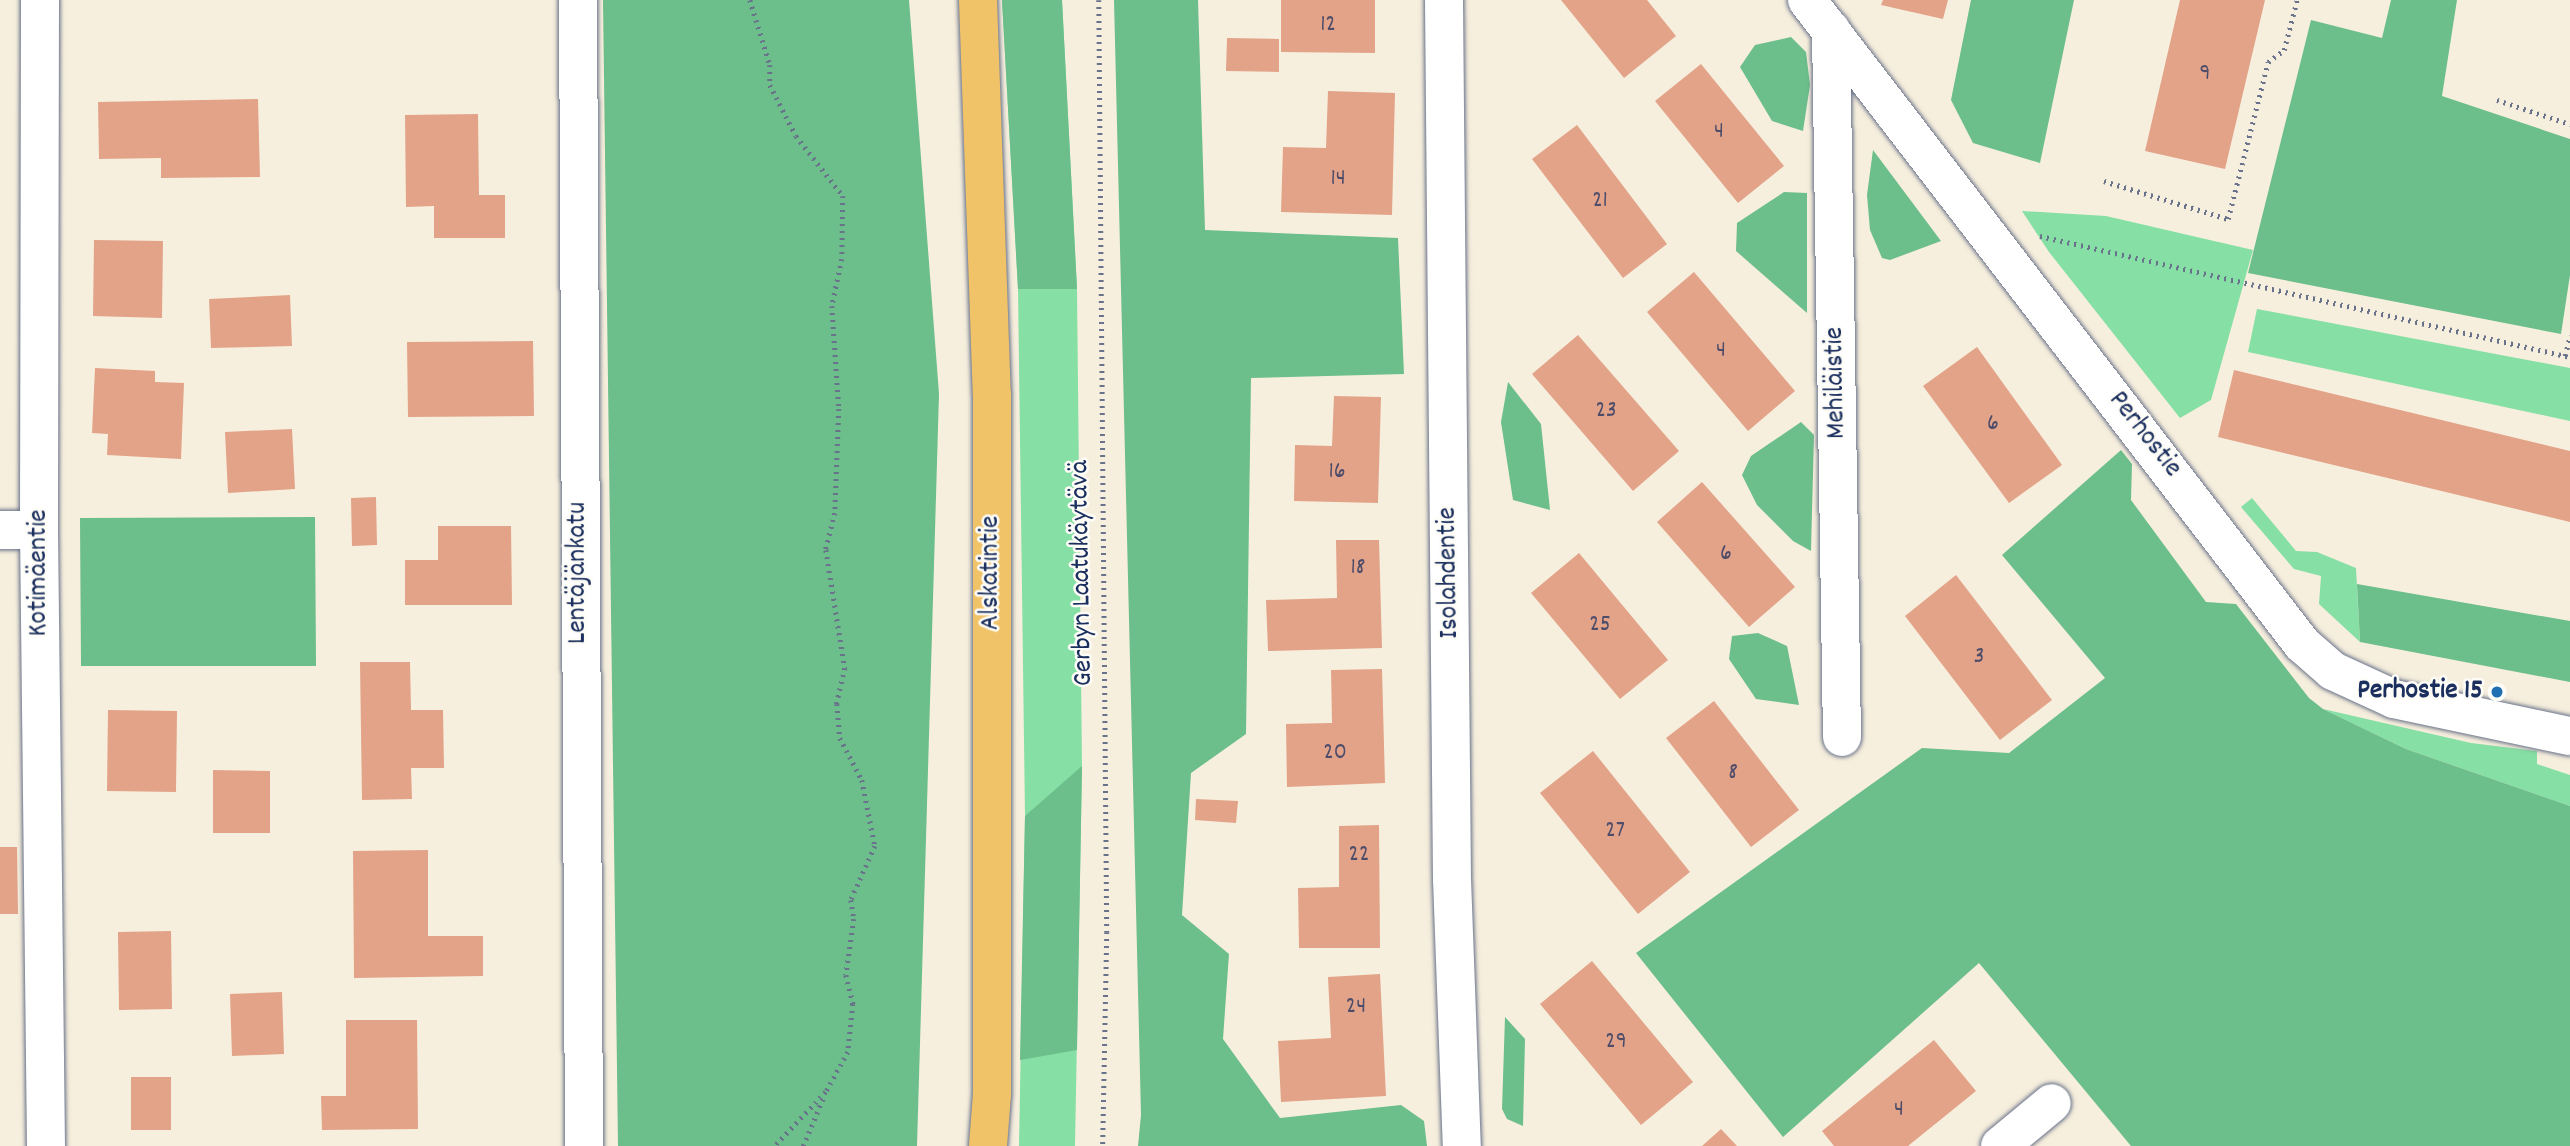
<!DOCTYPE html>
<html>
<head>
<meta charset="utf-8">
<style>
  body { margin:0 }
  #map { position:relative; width:2570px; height:1146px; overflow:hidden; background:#f7efdd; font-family:Dekko,sans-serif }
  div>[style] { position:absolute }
  .green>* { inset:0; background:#86dfa4 }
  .forest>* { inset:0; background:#6cbe8a }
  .building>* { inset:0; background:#e2a389 }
  .path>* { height:4.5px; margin-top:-2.25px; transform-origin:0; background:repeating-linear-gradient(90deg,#68728a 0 2px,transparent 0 7px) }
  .roads { filter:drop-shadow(0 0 2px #68728a) drop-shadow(0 0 2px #68728a) }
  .minor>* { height:38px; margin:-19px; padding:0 19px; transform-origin:19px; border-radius:19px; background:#fff }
  .primary>* { height:38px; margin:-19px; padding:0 19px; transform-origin:19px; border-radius:19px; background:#f1c369 }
  .dots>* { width:19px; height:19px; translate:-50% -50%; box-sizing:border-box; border:4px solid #fdfcf7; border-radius:50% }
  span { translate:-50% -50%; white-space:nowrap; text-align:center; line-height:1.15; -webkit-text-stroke:5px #fdfcf7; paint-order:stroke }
  .number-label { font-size:24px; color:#4d4c69 }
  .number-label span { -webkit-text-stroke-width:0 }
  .street-label { font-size:28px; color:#1b2f5e }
  .poi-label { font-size:28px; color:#1b2f5e; font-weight:700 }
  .right { translate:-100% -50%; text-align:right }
</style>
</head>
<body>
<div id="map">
  <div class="green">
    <div style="clip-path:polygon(1002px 0,1062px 0,1077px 289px,1082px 766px,1075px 1146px,1019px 1146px,1025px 816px,1018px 289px)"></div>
    <div style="clip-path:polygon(2022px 211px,2106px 216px,2253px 250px,2211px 400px,2180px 418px,2049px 252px)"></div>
    <div style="clip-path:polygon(2257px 309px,2570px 368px,2570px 421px,2248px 352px)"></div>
    <div style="clip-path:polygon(2252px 498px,2296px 551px,2317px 552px,2356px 568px,2360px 642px,2319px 604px,2321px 576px,2294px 569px,2241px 507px)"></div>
    <div style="clip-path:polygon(2323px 709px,2471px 743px,2537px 751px,2537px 764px,2570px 775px,2570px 806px,2406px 749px)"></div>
  </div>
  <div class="forest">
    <div style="clip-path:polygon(603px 0,909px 0,939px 394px,917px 1146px,618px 1146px)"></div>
    <div style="clip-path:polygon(1002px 0,1062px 0,1077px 289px,1018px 289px)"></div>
    <div style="clip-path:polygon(1114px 0,1198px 0,1205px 230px,1398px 238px,1404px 374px,1251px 378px,1246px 734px,1191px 773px,1182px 915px,1229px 954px,1223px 1039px,1280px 1118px,1401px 1105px,1424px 1121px,1427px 1146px,1138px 1146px,1141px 1115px)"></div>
    <div style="clip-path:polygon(1971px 0,2074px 0,2040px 163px,1973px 143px,1951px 100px)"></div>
    <div style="clip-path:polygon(2391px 0,2457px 0,2442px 96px,2570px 139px,2570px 275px,2561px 334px,2248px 273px,2311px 20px,2382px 38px)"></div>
    <div style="clip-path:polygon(1791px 37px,1806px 52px,1810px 85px,1803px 131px,1772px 121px,1740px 67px,1755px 45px)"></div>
    <div style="clip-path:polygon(1873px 150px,1941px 241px,1890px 260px,1882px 258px,1870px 230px,1867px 195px)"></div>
    <div style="clip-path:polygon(1784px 192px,1807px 193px,1807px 313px,1736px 251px,1737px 223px)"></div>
    <div style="clip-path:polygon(1508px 382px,1541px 424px,1550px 510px,1513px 500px,1501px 422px)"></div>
    <div style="clip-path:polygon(1801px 422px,1814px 435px,1811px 551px,1793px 541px,1757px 505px,1742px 475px,1751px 456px)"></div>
    <div style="clip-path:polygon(2121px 450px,2132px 464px,2131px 500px,2206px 602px,2236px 604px,2309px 698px,2323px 709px,2406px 749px,2570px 806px,2570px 1146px,2131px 1146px,1979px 963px,1783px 1137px,1636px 953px,1922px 748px,2009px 753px,2105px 678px,2002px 555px)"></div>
    <div style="clip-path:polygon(315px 517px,316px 666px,81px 666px,80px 518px)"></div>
    <div style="clip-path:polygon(2357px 584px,2570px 621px,2570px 682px,2360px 642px)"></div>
    <div style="clip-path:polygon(1758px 633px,1787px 646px,1799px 705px,1756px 699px,1729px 659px,1732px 636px)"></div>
    <div style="clip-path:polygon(1082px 766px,1077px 1050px,1020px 1060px,1025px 816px)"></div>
    <div style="clip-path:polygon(1505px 1017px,1525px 1039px,1523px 1126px,1507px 1119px,1502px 1109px)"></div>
  </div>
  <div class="building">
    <div style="clip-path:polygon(1281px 0,1375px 0,1375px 53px,1281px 52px)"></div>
    <div style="clip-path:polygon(1561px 0,1647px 0,1676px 36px,1624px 78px)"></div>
    <div style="clip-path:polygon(1883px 0,1948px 0,1943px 19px,1881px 5px)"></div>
    <div style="clip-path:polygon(2180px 0,2265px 0,2225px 169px,2145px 151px)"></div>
    <div style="clip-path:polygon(1227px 38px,1279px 39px,1279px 72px,1226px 71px)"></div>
    <div style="clip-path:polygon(1701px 64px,1784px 166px,1738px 203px,1655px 101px)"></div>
    <div style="clip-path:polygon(1328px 91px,1395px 93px,1392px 215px,1281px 212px,1283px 147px,1326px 148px)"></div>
    <div style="clip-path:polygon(258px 99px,260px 177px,161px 178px,161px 158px,99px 159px,98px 102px)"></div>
    <div style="clip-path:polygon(478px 114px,479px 195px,505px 195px,505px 238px,434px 238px,434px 206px,406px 207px,405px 115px)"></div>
    <div style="clip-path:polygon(1577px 125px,1667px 244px,1623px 278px,1532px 159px)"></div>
    <div style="clip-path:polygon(94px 240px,163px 241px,162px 318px,93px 316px)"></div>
    <div style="clip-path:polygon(1694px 272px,1795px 391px,1748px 431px,1647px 312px)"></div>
    <div style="clip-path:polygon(290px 295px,292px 346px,211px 348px,209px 299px)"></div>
    <div style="clip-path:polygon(1578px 335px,1679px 451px,1633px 491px,1532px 374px)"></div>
    <div style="clip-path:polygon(533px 341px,534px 416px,408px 417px,407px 342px)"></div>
    <div style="clip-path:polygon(1977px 347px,2062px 465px,2009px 503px,1923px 386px)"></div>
    <div style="clip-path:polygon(95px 368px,155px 371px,155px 382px,184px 383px,181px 459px,107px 455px,108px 434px,92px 433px)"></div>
    <div style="clip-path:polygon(2234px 370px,2570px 451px,2570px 522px,2218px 437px)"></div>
    <div style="clip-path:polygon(1334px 396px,1381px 397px,1378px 503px,1294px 501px,1295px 445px,1332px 446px)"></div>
    <div style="clip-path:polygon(292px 429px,295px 489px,228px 493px,225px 432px)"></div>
    <div style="clip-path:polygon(1702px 482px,1795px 587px,1749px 627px,1657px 522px)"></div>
    <div style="clip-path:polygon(376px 497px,377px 545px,352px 546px,351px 498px)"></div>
    <div style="clip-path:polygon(438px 526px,511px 526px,512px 605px,405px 605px,405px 560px,438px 560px)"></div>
    <div style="clip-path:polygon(1336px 540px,1379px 540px,1382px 648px,1268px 651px,1266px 600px,1337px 598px)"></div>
    <div style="clip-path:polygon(1579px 553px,1668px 660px,1620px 699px,1531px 593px)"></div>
    <div style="clip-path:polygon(1956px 575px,2052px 700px,2000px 740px,1905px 616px)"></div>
    <div style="clip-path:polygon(360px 662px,410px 662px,411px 710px,443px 710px,444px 768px,411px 768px,412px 799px,362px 800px)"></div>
    <div style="clip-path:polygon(1382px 669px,1385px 783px,1287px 787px,1286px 724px,1332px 723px,1331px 670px)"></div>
    <div style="clip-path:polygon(1714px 701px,1799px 810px,1751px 847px,1666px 738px)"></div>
    <div style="clip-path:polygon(108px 710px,177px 711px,176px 792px,107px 791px)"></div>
    <div style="clip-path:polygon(1593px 751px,1690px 872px,1638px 914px,1540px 793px)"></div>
    <div style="clip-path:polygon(213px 770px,270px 771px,270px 833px,213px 833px)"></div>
    <div style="clip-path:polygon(1196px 799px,1238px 801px,1236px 823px,1195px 820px)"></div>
    <div style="clip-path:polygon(1379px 825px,1380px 948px,1299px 948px,1298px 888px,1339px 887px,1339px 826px)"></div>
    <div style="clip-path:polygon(0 847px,17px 847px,18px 914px,0 914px)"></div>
    <div style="clip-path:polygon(428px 850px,428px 936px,483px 936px,483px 976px,354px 978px,353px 851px)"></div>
    <div style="clip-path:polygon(171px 931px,172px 1009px,119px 1010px,118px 932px)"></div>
    <div style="clip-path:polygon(1592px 961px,1693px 1082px,1641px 1125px,1540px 1004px)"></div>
    <div style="clip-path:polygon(1380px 974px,1386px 1096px,1281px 1102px,1278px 1041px,1331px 1038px,1328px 977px)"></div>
    <div style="clip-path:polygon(282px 992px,284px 1054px,232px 1056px,230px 994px)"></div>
    <div style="clip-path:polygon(346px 1020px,417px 1020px,418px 1129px,322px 1130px,321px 1096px,346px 1096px)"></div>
    <div style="clip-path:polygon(1934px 1040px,1976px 1091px,1908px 1146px,1834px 1146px,1822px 1131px)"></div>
    <div style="clip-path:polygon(131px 1077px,171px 1077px,171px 1130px,131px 1130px)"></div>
    <div style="clip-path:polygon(1721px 1129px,1737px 1146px,1702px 1146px)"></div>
  </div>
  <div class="path">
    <div style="left:750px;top:0;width:68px;rotate:72.9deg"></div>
    <div style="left:770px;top:65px;width:20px;rotate:90deg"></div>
    <div style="left:770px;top:85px;width:57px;rotate:63deg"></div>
    <div style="left:796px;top:136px;width:76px;rotate:51.9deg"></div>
    <div style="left:843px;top:196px;width:63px;rotate:90.9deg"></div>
    <div style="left:842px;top:259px;width:48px;rotate:102deg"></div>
    <div style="left:832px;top:306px;width:103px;rotate:86.1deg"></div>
    <div style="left:839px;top:409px;width:104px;rotate:92.2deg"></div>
    <div style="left:835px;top:513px;width:38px;rotate:104deg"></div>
    <div style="left:826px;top:550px;width:120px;rotate:80.9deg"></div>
    <div style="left:845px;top:668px;width:37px;rotate:103deg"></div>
    <div style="left:837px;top:704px;width:34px;rotate:85deg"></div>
    <div style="left:840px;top:738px;width:47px;rotate:62.4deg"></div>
    <div style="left:862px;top:780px;width:67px;rotate:78.9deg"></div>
    <div style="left:875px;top:846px;width:59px;rotate:114deg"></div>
    <div style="left:851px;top:900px;width:19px;rotate:81deg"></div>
    <div style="left:854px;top:919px;width:57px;rotate:98.1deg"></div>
    <div style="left:846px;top:975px;width:30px;rotate:76deg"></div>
    <div style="left:853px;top:1004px;width:48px;rotate:95.9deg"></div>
    <div style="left:848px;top:1052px;width:46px;rotate:118.8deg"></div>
    <div style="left:826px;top:1092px;width:74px;rotate:133.4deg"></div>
    <div style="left:1099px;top:0;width:932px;rotate:89.51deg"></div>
    <div style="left:1107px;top:932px;width:214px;rotate:91.1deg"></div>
    <div style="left:2497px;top:100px;width:77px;rotate:18.2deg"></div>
    <div style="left:2104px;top:181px;width:130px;rotate:17deg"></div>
    <div style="left:2228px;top:219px;width:162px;rotate:-75.7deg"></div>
    <div style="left:2268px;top:62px;width:20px;rotate:-37deg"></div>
    <div style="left:2284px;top:50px;width:52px;rotate:-75.4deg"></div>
    <div style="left:2040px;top:236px;width:544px;rotate:12.86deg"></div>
    <div style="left:2565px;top:356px;width:21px;rotate:-76deg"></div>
    <div style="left:803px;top:1146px;width:54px;rotate:-67.2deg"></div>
  </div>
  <div class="roads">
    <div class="minor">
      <div style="left:40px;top:0;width:530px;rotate:90.11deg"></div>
      <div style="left:39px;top:530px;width:616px;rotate:89.35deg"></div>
      <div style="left:578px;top:0;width:1146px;rotate:89.7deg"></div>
      <div style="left:1444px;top:0;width:879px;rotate:89.48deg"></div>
      <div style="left:1452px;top:879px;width:267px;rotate:87.9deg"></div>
      <div style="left:1807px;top:0;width:812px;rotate:52.45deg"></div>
      <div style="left:2302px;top:644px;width:41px;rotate:41.1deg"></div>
      <div style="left:2333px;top:671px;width:67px;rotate:24.7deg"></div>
      <div style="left:2394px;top:699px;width:180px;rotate:11.9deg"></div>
      <div style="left:1831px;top:30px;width:707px;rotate:89.11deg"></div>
      <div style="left:0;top:530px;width:39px"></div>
      <div style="left:2000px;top:1146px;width:67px;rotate:-39.6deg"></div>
    </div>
    <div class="primary">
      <div style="left:978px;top:0;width:394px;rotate:88deg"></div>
      <div style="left:992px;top:394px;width:700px;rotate:90deg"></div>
      <div style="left:992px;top:1094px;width:52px;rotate:94.4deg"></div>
    </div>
  </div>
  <div class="dots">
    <div style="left:2497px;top:692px;background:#1f6fb2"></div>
  </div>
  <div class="number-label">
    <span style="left:1328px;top:26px">12</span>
    <span style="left:2205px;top:75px">9</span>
    <span style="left:1719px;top:133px">4</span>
    <span style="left:1338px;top:180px">14</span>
    <span style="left:1600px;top:202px">21</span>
    <span style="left:1721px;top:352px">4</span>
    <span style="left:1606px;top:412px">23</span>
    <span style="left:1993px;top:425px">6</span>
    <span style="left:1337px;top:473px">16</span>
    <span style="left:1726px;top:555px">6</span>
    <span style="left:1358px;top:569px">18</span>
    <span style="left:1600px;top:626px">25</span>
    <span style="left:1979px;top:658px">3</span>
    <span style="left:1335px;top:754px">20</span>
    <span style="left:1733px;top:774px">8</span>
    <span style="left:1615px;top:832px">27</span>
    <span style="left:1359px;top:856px">22</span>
    <span style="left:1356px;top:1008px">24</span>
    <span style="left:1616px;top:1043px">29</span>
    <span style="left:1899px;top:1111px">4</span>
  </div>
  <div class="street-label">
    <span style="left:1837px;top:383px;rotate:-91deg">Mehiläistie</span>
    <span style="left:2144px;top:435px;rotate:52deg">Perhostie</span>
    <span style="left:40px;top:573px;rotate:-90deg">Kotimäentie</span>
    <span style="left:579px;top:573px;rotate:-90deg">Lentäjänkatu</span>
    <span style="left:992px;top:573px;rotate:-90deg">Alskatintie</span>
    <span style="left:1083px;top:573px;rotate:-91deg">Gerbyn Laatukäytävä</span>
    <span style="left:1450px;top:573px;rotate:-91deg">Isolahdentie</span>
  </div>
  <div class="poi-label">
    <span class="right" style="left:2483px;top:692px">Perhostie 15</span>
  </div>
</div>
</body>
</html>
